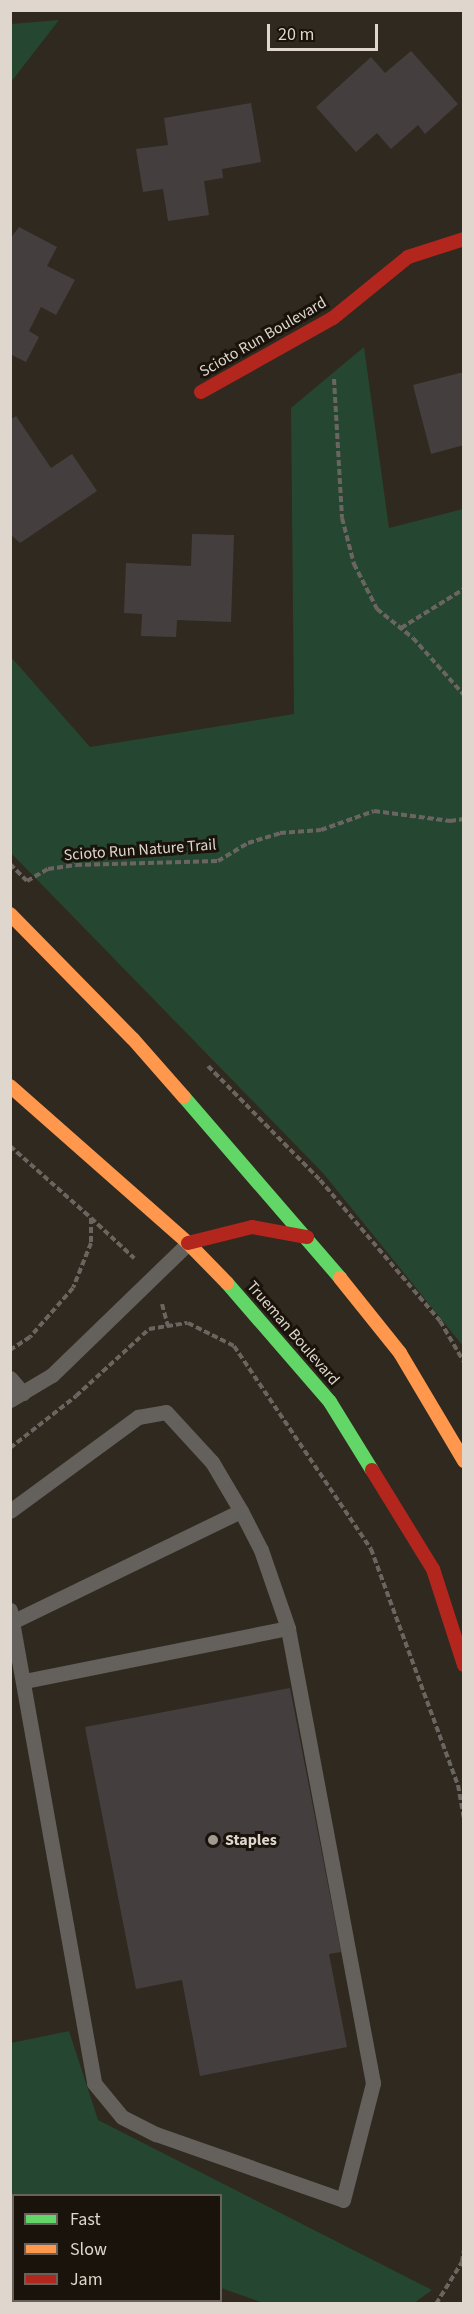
<!DOCTYPE html>
<html>
<head>
<meta charset="utf-8">
<style>
  body { margin:0 }
  #map { position:relative; width:474px; height:2314px; overflow:hidden; background:#30291f; font-family:"Source Sans 3",sans-serif }
  div>[style] { position:absolute }
  .green>* { inset:0; background:#254631 }
  .building>* { inset:0; background:#443f3e }
  .path>* { height:4px; margin-top:-2px; transform-origin:0; background:repeating-linear-gradient(90deg,#6a6560 0 6px,transparent 0 9px) }
  .lane>* { height:15px; margin:-7.5px; padding:0 7.5px; transform-origin:7.5px; border-radius:7.5px; background:#64605c }
  .fast>* { height:14px; margin:-7px; padding:0 7px; transform-origin:7px; border-radius:7px; background:#63d668 }
  .slow>* { height:14px; margin:-7px; padding:0 7px; transform-origin:7px; border-radius:7px; background:#ff974d }
  .jam>* { height:14px; margin:-7px; padding:0 7px; transform-origin:7px; border-radius:7px; background:#b3261e }
  .dots>* { width:16px; height:16px; translate:-50% -50%; box-sizing:border-box; border:3px solid #19130c; border-radius:50% }
  span { translate:-50% -50%; white-space:nowrap; text-align:center; line-height:1.15; -webkit-text-stroke:6px #19130c; paint-order:stroke }
  .street-label { font-size:16px; color:#dfd7cd }
  .poi-label { font-size:16px; color:#dfd7cd; font-weight:700 }
  .left { translate:0 -50%; text-align:left }
  .frame { position:absolute; inset:0; border:12px solid #dfd7cd; pointer-events:none }
  .legend { position:absolute; left:12px; top:2194px; width:210px; height:108px; box-sizing:border-box; background:#19130c; border:2px solid #686159; margin:0; padding:8px 10px; list-style:none; font-size:18px; color:#dfd7cd }
  .legend li { display:flex; align-items:center; gap:12px; height:30px }
  .legend b { width:30px; border:2px solid #686159 }
  .scale { position:absolute; left:267px; top:24px; width:111px; height:27px; box-sizing:border-box; border:3px solid #dfd7cd; border-top:0; padding-left:8px; font-size:18px; line-height:21px; white-space:nowrap; color:#dfd7cd; -webkit-text-stroke:4px #19130c; paint-order:stroke }
</style>
</head>
<body>
<div id="map">
  <div class="green">
    <div style="clip-path:polygon(59px 20px,11px 82px,11px 24px)"></div>
    <div style="clip-path:polygon(364px 347px,389px 528px,463px 509px,463px 1346px,323px 1173px,11px 853px,11px 657px,90px 747px,294px 714px,291px 408px)"></div>
    <div style="clip-path:polygon(69px 2031px,98px 2120px,432px 2290px,414px 2303px,267px 2304px,221px 2288px,220px 2196px,14px 2196px,13px 2225px,11px 2225px,11px 2043px)"></div>
  </div>
  <div class="building">
    <div style="clip-path:polygon(411px 51px,458px 104px,425px 134px,418px 125px,391px 149px,377px 133px,356px 152px,316px 107px,371px 57px,385px 73px)"></div>
    <div style="clip-path:polygon(251px 103px,261px 162px,222px 169px,223px 178px,204px 181px,209px 215px,168px 221px,163px 189px,143px 192px,136px 149px,168px 145px,164px 118px)"></div>
    <div style="clip-path:polygon(19px 227px,57px 247px,47px 266px,75px 280px,56px 315px,41px 307px,29px 331px,39px 337px,26px 362px,10px 354px,10px 239px)"></div>
    <div style="clip-path:polygon(464px 372px,464px 445px,431px 454px,413px 385px)"></div>
    <div style="clip-path:polygon(16px 416px,51px 468px,72px 454px,97px 491px,20px 543px,10px 534px,10px 420px)"></div>
    <div style="clip-path:polygon(192px 534px,234px 535px,231px 622px,177px 620px,176px 637px,141px 636px,142px 614px,124px 613px,126px 563px,191px 566px)"></div>
    <div style="clip-path:polygon(290px 1688px,341px 1952px,329px 1954px,347px 2047px,200px 2076px,182px 1980px,136px 1989px,85px 1727px)"></div>
  </div>
  <div class="path">
    <div style="left:334px;top:379px;width:139px;rotate:86.7deg"></div>
    <div style="left:342px;top:518px;width:48px;rotate:75.4deg"></div>
    <div style="left:354px;top:564px;width:51px;rotate:62.9deg"></div>
    <div style="left:377px;top:609px;width:46px;rotate:38.9deg"></div>
    <div style="left:413px;top:638px;width:76px;rotate:48.2deg"></div>
    <div style="left:401px;top:628px;width:74px;rotate:-31.8deg"></div>
    <div style="left:10px;top:864px;width:27px;rotate:45deg"></div>
    <div style="left:27px;top:881px;width:24px;rotate:-30deg"></div>
    <div style="left:48px;top:869px;width:28px;rotate:-8deg"></div>
    <div style="left:76px;top:865px;width:142px;rotate:-1.6deg"></div>
    <div style="left:218px;top:861px;width:35px;rotate:-31deg"></div>
    <div style="left:248px;top:843px;width:34px;rotate:-17deg"></div>
    <div style="left:280px;top:833px;width:41px;rotate:-4.2deg"></div>
    <div style="left:321px;top:830px;width:56px;rotate:-19.7deg"></div>
    <div style="left:374px;top:811px;width:77px;rotate:7.5deg"></div>
    <div style="left:450px;top:821px;width:14px;rotate:-8deg"></div>
    <div style="left:208px;top:1066px;width:160px;rotate:45.5deg"></div>
    <div style="left:320px;top:1180px;width:185px;rotate:49.6deg"></div>
    <div style="left:440px;top:1321px;width:48px;rotate:59.7deg"></div>
    <div style="left:10px;top:1146px;width:108px;rotate:41.6deg"></div>
    <div style="left:91px;top:1218px;width:25px;rotate:90deg"></div>
    <div style="left:91px;top:1243px;width:48px;rotate:111.8deg"></div>
    <div style="left:73px;top:1288px;width:65px;rotate:131.3deg"></div>
    <div style="left:30px;top:1337px;width:24px;rotate:147deg"></div>
    <div style="left:91px;top:1218px;width:59px;rotate:42.9deg"></div>
    <div style="left:162px;top:1304px;width:23px;rotate:75deg"></div>
    <div style="left:10px;top:1448px;width:84px;rotate:-38.2deg"></div>
    <div style="left:76px;top:1396px;width:99px;rotate:-42.5deg"></div>
    <div style="left:149px;top:1329px;width:39px;rotate:-9deg"></div>
    <div style="left:188px;top:1323px;width:51px;rotate:26.6deg"></div>
    <div style="left:234px;top:1346px;width:245px;rotate:56deg"></div>
    <div style="left:371px;top:1549px;width:252px;rotate:69.8deg"></div>
    <div style="left:458px;top:1785px;width:34px;rotate:80deg"></div>
    <div style="left:436px;top:2304px;width:49px;rotate:-58.2deg"></div>
    <div style="left:462px;top:2262px;width:12px;rotate:-81deg"></div>
  </div>
  <div class="lane">
    <div style="left:10px;top:1378px;width:20px;rotate:49deg"></div>
    <div style="left:10px;top:1400px;width:49px;rotate:-30.8deg"></div>
    <div style="left:52px;top:1375px;width:190px;rotate:-44.1deg"></div>
    <div style="left:10px;top:1511px;width:159px;rotate:-36.3deg"></div>
    <div style="left:138px;top:1417px;width:28px;rotate:-10deg"></div>
    <div style="left:166px;top:1412px;width:68px;rotate:47.4deg"></div>
    <div style="left:212px;top:1462px;width:57px;rotate:59.4deg"></div>
    <div style="left:241px;top:1511px;width:44px;rotate:62.9deg"></div>
    <div style="left:261px;top:1550px;width:83px;rotate:70.9deg"></div>
    <div style="left:10px;top:1610px;width:480px;rotate:79.9deg"></div>
    <div style="left:94px;top:2083px;width:44px;rotate:50.5deg"></div>
    <div style="left:122px;top:2117px;width:38px;rotate:27deg"></div>
    <div style="left:156px;top:2134px;width:198px;rotate:19.4deg"></div>
    <div style="left:343px;top:2200px;width:121px;rotate:-75.6deg"></div>
    <div style="left:373px;top:2083px;width:463px;rotate:-100.6deg"></div>
    <div style="left:288px;top:1628px;width:268px;rotate:168.6deg"></div>
    <div style="left:14px;top:1621px;width:252px;rotate:-25.9deg"></div>
  </div>
  <div class="fast">
    <div style="left:184px;top:1097px;width:239px;rotate:49.2deg"></div>
    <div style="left:227px;top:1283px;width:157px;rotate:49.1deg"></div>
    <div style="left:330px;top:1402px;width:80px;rotate:58.3deg"></div>
    <div style="left:10px;top:2262px;width:4px"></div>
  </div>
  <div class="slow">
    <div style="left:10px;top:914px;width:175px;rotate:45.5deg"></div>
    <div style="left:133px;top:1039px;width:77px;rotate:48.7deg"></div>
    <div style="left:10px;top:1086px;width:237px;rotate:41.4deg"></div>
    <div style="left:188px;top:1243px;width:56px;rotate:45.7deg"></div>
    <div style="left:340px;top:1278px;width:96px;rotate:51.3deg"></div>
    <div style="left:400px;top:1353px;width:126px;rotate:59.3deg"></div>
  </div>
  <div class="jam">
    <div style="left:201px;top:392px;width:151px;rotate:-29.3deg"></div>
    <div style="left:333px;top:318px;width:97px;rotate:-39.1deg"></div>
    <div style="left:408px;top:257px;width:59px;rotate:-17.8deg"></div>
    <div style="left:188px;top:1243px;width:66px;rotate:-14deg"></div>
    <div style="left:252px;top:1227px;width:56px;rotate:10.3deg"></div>
    <div style="left:372px;top:1470px;width:116px;rotate:58.4deg"></div>
    <div style="left:433px;top:1569px;width:101px;rotate:72.1deg"></div>
    <div style="left:156px;top:2300px;width:11px;rotate:22deg"></div>
  </div>
  <div class="dots">
    <div style="left:213px;top:1840px;background:#a29a90"></div>
  </div>
  <div class="street-label">
    <span style="left:263px;top:337px;rotate:-30deg">Scioto Run Boulevard</span>
    <span style="left:140px;top:850px;rotate:-4deg">Scioto Run Nature Trail</span>
    <span style="left:293px;top:1333px;rotate:49deg">Trueman Boulevard</span>
  </div>
  <div class="poi-label">
    <span class="left" style="left:225px;top:1840px">Staples</span>
  </div>
  <div class="frame"></div>
  <ul class="legend">
  <li><b style="height:8px;background:#63d668"></b>Fast</li>
  <li><b style="height:8px;background:#ff974d"></b>Slow</li>
  <li><b style="height:8px;background:#b3261e"></b>Jam</li>
  </ul>
  <div class="scale">20 m</div>
</div>
</body>
</html>
